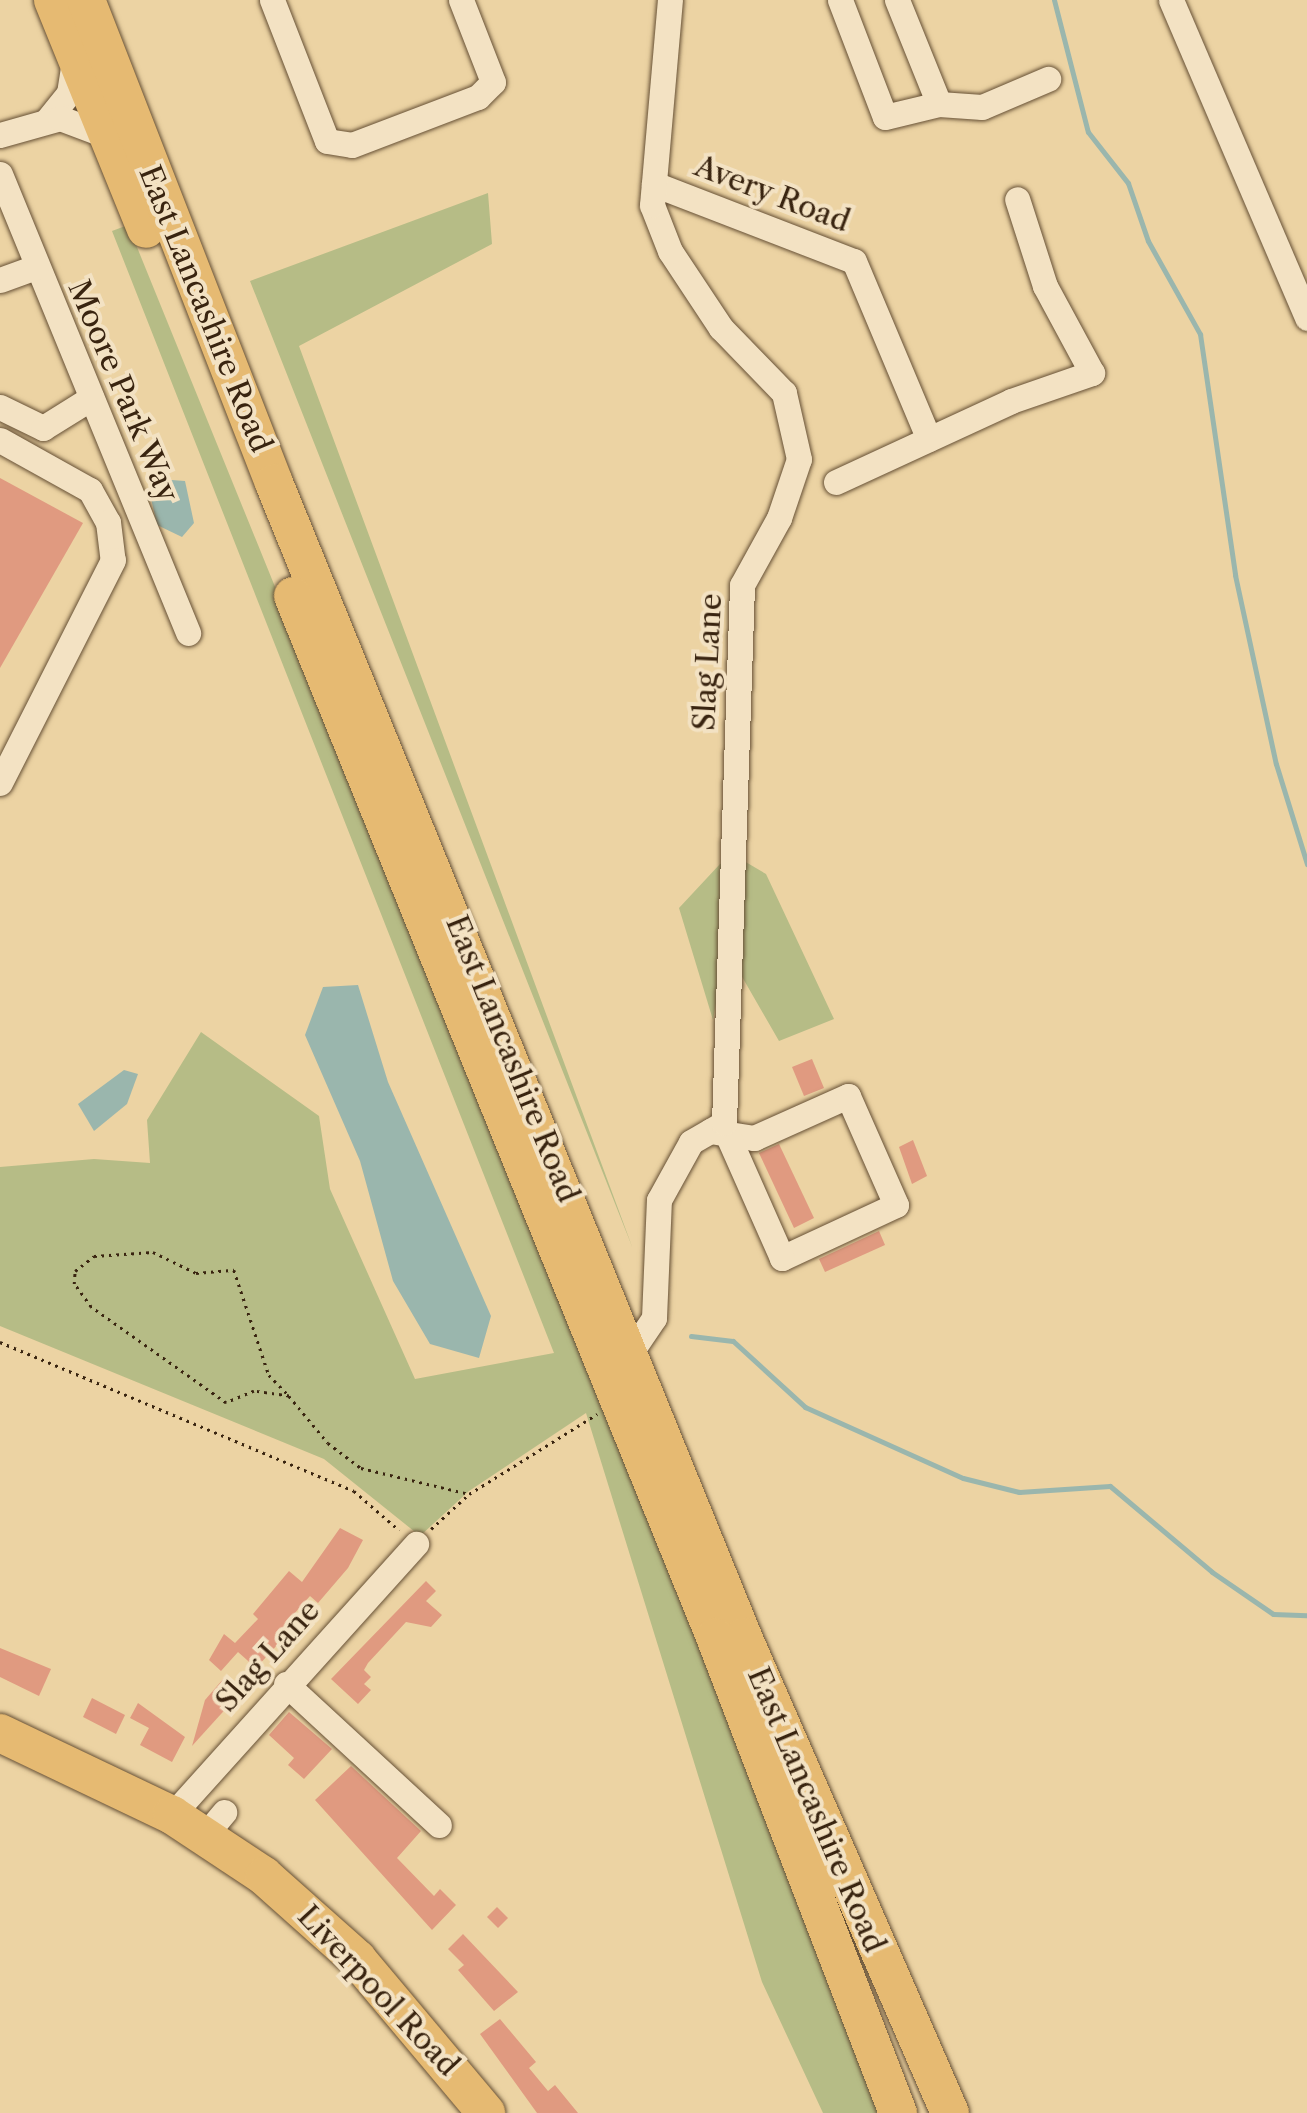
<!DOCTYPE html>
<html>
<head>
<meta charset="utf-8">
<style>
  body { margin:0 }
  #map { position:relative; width:1307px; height:2113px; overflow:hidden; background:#ecd3a3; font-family:"Libre Caslon Text",serif }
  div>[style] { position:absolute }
  .green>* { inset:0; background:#b6bc86 }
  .water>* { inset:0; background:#9ab6ad }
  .stream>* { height:5px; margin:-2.5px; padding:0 2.5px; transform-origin:2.5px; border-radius:2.5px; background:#9ab6ad }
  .building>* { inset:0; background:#e09a80 }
  .path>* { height:2.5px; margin-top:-1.25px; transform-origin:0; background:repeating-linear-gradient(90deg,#392410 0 2.5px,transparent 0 7.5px) }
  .roads { filter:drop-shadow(0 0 2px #665035) drop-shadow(0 0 2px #665035) }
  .minor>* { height:25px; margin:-12.5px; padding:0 12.5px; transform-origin:12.5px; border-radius:12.5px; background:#f3e2c3 }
  .highway>* { height:38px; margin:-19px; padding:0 19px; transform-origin:19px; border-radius:19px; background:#e6ba72 }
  span { translate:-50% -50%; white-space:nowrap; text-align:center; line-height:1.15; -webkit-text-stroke:8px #f3e2c3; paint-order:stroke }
  .street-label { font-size:30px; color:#392410 }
</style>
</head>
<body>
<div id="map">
  <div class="green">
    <div style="clip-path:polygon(488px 193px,492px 244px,299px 346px,633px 1249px,250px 281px)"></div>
    <div style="clip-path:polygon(128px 225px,605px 1399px,886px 2113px,823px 2113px,762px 1982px,586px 1413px,469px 1491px,420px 1536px,324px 1459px,0 1326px,0 1167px,94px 1159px,150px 1163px,147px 1120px,201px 1032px,319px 1116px,330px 1189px,415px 1379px,554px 1353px,112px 231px)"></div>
    <div style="clip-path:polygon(744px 861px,766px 874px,834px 1019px,779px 1041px,741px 975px,721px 975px,713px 1020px,679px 908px,720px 864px)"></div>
  </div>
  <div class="water">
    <div style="clip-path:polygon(158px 479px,185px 481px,194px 523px,182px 537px,157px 525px,150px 494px)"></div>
    <div style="clip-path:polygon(358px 985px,388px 1082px,491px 1316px,479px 1358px,430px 1344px,393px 1281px,360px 1161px,305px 1035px,323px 987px)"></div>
    <div style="clip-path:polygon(124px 1070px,138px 1074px,127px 1104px,94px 1131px,78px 1104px)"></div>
  </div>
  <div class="stream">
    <div style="left:1054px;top:0;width:136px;rotate:75.6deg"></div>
    <div style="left:1088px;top:132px;width:65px;rotate:51.9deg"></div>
    <div style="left:1128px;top:183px;width:61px;rotate:71deg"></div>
    <div style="left:1148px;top:241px;width:107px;rotate:60.8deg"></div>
    <div style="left:1200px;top:334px;width:244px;rotate:81.7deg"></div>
    <div style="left:1235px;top:575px;width:193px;rotate:77.8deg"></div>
    <div style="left:1276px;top:764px;width:105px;rotate:72.8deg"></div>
    <div style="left:691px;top:1336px;width:42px;rotate:6.8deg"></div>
    <div style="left:733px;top:1341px;width:98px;rotate:42.5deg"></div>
    <div style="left:805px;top:1407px;width:173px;rotate:24.2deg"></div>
    <div style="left:963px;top:1478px;width:58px;rotate:14deg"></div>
    <div style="left:1019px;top:1492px;width:91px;rotate:-3.8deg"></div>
    <div style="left:1110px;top:1486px;width:133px;rotate:40.1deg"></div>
    <div style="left:1212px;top:1572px;width:74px;rotate:34.5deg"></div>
    <div style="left:1273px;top:1614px;width:34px;rotate:2deg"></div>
  </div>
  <div class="building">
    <div style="clip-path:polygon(0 478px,83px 523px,0 668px)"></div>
    <div style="clip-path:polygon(812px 1059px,824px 1088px,804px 1096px,792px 1067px)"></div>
    <div style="clip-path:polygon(913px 1140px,927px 1176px,912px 1184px,899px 1147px)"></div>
    <div style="clip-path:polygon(779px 1144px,814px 1218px,794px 1228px,759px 1153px)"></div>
    <div style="clip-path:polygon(879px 1231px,885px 1245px,825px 1272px,819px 1259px)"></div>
    <div style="clip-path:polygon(340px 1528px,363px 1540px,348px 1568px,318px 1603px,310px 1596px,285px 1624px,291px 1630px,256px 1668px,238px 1652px,221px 1671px,209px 1660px,224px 1634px,235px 1643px,258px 1619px,253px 1614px,289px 1571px,302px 1582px)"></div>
    <div style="clip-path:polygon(426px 1581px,436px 1591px,426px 1601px,442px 1615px,431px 1627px,406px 1622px,368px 1663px,364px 1670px,371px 1677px,364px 1684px,371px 1690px,358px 1704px,331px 1679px)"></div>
    <div style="clip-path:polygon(0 1648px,51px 1669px,39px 1696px,0 1677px)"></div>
    <div style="clip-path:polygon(224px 1678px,240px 1693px,192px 1746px,205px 1700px)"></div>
    <div style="clip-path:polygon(92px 1698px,125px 1715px,116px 1734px,83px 1717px)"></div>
    <div style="clip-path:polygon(138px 1703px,185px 1737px,172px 1762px,140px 1745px,149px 1728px,130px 1718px)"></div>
    <div style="clip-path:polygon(289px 1712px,332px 1749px,304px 1779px,288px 1765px,294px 1758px,269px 1735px)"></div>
    <div style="clip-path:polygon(351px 1766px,421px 1831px,397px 1858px,434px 1896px,440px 1889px,456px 1905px,432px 1930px,315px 1800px)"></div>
    <div style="clip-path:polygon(497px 1907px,508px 1918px,498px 1928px,487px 1917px)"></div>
    <div style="clip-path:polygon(463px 1934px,518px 1992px,494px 2011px,458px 1970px,464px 1965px,448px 1949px)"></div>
    <div style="clip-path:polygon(500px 2019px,536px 2062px,529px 2068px,548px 2091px,555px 2085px,578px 2113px,537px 2113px,480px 2034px)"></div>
  </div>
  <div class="path">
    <div style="left:0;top:1342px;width:384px;rotate:22.8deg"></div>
    <div style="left:354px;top:1491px;width:60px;rotate:40.9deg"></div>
    <div style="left:289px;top:1396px;width:35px;rotate:-172deg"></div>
    <div style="left:254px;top:1391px;width:30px;rotate:157deg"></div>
    <div style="left:226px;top:1403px;width:166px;rotate:-144.6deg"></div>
    <div style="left:91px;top:1307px;width:29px;rotate:-126deg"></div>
    <div style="left:74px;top:1284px;width:13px;rotate:-86deg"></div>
    <div style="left:75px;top:1271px;width:24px;rotate:-38deg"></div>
    <div style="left:94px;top:1256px;width:59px;rotate:-3.9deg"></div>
    <div style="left:153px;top:1252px;width:48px;rotate:26deg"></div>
    <div style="left:196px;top:1273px;width:38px;rotate:-5deg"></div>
    <div style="left:234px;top:1270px;width:111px;rotate:71.6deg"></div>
    <div style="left:269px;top:1375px;width:29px;rotate:46deg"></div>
    <div style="left:289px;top:1396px;width:61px;rotate:50.3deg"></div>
    <div style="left:328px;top:1443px;width:41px;rotate:37.1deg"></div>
    <div style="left:361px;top:1468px;width:111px;rotate:13.5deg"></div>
    <div style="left:431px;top:1529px;width:52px;rotate:-42.6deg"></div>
    <div style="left:469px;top:1494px;width:151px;rotate:-32deg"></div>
  </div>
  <div class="roads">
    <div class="minor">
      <div style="left:272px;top:0;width:151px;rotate:68.7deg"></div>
      <div style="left:327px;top:141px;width:25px;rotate:9deg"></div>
      <div style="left:352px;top:145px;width:135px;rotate:-20.9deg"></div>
      <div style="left:478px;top:97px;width:21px;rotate:-45deg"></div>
      <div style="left:493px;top:82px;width:88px;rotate:-111.3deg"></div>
      <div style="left:840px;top:0;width:125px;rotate:69deg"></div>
      <div style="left:885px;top:117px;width:56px;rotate:-13.5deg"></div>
      <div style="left:939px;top:104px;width:112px;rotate:-112deg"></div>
      <div style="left:1171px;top:0;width:346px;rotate:66.8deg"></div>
      <div style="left:939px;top:104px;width:43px;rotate:4deg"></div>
      <div style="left:982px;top:107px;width:72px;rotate:-23deg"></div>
      <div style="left:48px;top:119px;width:33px;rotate:-51deg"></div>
      <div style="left:69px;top:93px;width:36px;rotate:-81deg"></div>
      <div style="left:0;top:135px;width:62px;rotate:-15.8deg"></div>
      <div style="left:60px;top:118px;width:51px;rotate:20.6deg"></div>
      <div style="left:0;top:174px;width:496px;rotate:67.7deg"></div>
      <div style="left:654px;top:184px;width:214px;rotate:21.1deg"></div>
      <div style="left:854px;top:261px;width:193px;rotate:67.2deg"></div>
      <div style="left:0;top:280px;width:38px;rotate:-20deg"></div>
      <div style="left:0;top:407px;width:48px;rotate:26deg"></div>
      <div style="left:43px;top:428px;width:57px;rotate:-32deg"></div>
      <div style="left:0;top:440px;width:103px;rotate:29.1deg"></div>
      <div style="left:90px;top:490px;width:37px;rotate:61deg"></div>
      <div style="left:108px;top:522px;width:38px;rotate:83deg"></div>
      <div style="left:113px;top:560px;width:250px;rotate:116.9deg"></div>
      <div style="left:836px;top:482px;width:193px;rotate:-24.8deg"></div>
      <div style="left:1011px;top:401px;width:86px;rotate:-19.1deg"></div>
      <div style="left:1092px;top:373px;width:99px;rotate:-118.4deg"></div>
      <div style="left:1045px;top:286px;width:91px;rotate:-107.8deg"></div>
      <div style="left:710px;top:1131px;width:45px;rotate:9deg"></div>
      <div style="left:754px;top:1138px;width:103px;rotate:-24.1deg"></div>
      <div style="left:848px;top:1096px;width:119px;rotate:66.2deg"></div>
      <div style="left:896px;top:1205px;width:126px;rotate:155.1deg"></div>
      <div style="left:782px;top:1258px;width:136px;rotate:-113.9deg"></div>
      <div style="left:631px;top:1352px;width:41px;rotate:-55.9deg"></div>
      <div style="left:654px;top:1318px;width:118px;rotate:-87.6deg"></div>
      <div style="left:659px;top:1200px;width:66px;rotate:-61.1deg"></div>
      <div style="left:691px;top:1142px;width:38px;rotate:-30deg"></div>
      <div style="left:724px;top:1123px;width:538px;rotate:-88.08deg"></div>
      <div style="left:742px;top:585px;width:77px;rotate:-61.1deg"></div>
      <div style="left:779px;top:518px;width:62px;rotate:-71.3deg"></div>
      <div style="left:799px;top:459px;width:68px;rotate:-102.8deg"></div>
      <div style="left:784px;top:393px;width:91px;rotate:-134.1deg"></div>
      <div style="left:721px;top:328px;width:92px;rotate:-123.5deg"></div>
      <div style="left:670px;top:251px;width:49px;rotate:-111.4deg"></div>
      <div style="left:652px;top:205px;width:206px;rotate:-85deg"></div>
      <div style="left:286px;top:1684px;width:208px;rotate:42.7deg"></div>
      <div style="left:172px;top:1815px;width:365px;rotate:-48deg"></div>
      <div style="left:205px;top:1835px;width:30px;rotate:-50deg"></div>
    </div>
    <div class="highway">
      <div style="left:53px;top:0;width:247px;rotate:67.9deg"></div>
      <div style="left:86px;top:0;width:518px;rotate:68.73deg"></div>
      <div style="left:274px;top:483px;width:1246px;rotate:67.88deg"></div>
      <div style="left:743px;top:1637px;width:519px;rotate:66.5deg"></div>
      <div style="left:293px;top:596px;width:1123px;rotate:67.93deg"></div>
      <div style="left:715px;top:1637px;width:510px;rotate:68.97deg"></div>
      <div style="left:0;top:1733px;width:191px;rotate:25.5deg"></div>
      <div style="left:172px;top:1815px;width:110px;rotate:33.5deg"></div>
      <div style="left:264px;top:1876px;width:125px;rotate:41.7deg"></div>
      <div style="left:357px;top:1959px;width:201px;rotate:50deg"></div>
    </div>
  </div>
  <div class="street-label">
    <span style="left:772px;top:194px;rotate:21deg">Avery Road</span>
    <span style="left:205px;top:309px;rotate:68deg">East Lancashire Road</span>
    <span style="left:123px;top:391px;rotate:67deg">Moore Park Way</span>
    <span style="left:708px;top:662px;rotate:-87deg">Slag Lane</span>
    <span style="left:512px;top:1059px;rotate:68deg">East Lancashire Road</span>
    <span style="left:268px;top:1656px;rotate:-48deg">Slag Lane</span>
    <span style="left:816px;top:1810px;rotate:67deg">East Lancashire Road</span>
    <span style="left:378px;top:1991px;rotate:47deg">Liverpool Road</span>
  </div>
</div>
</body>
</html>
